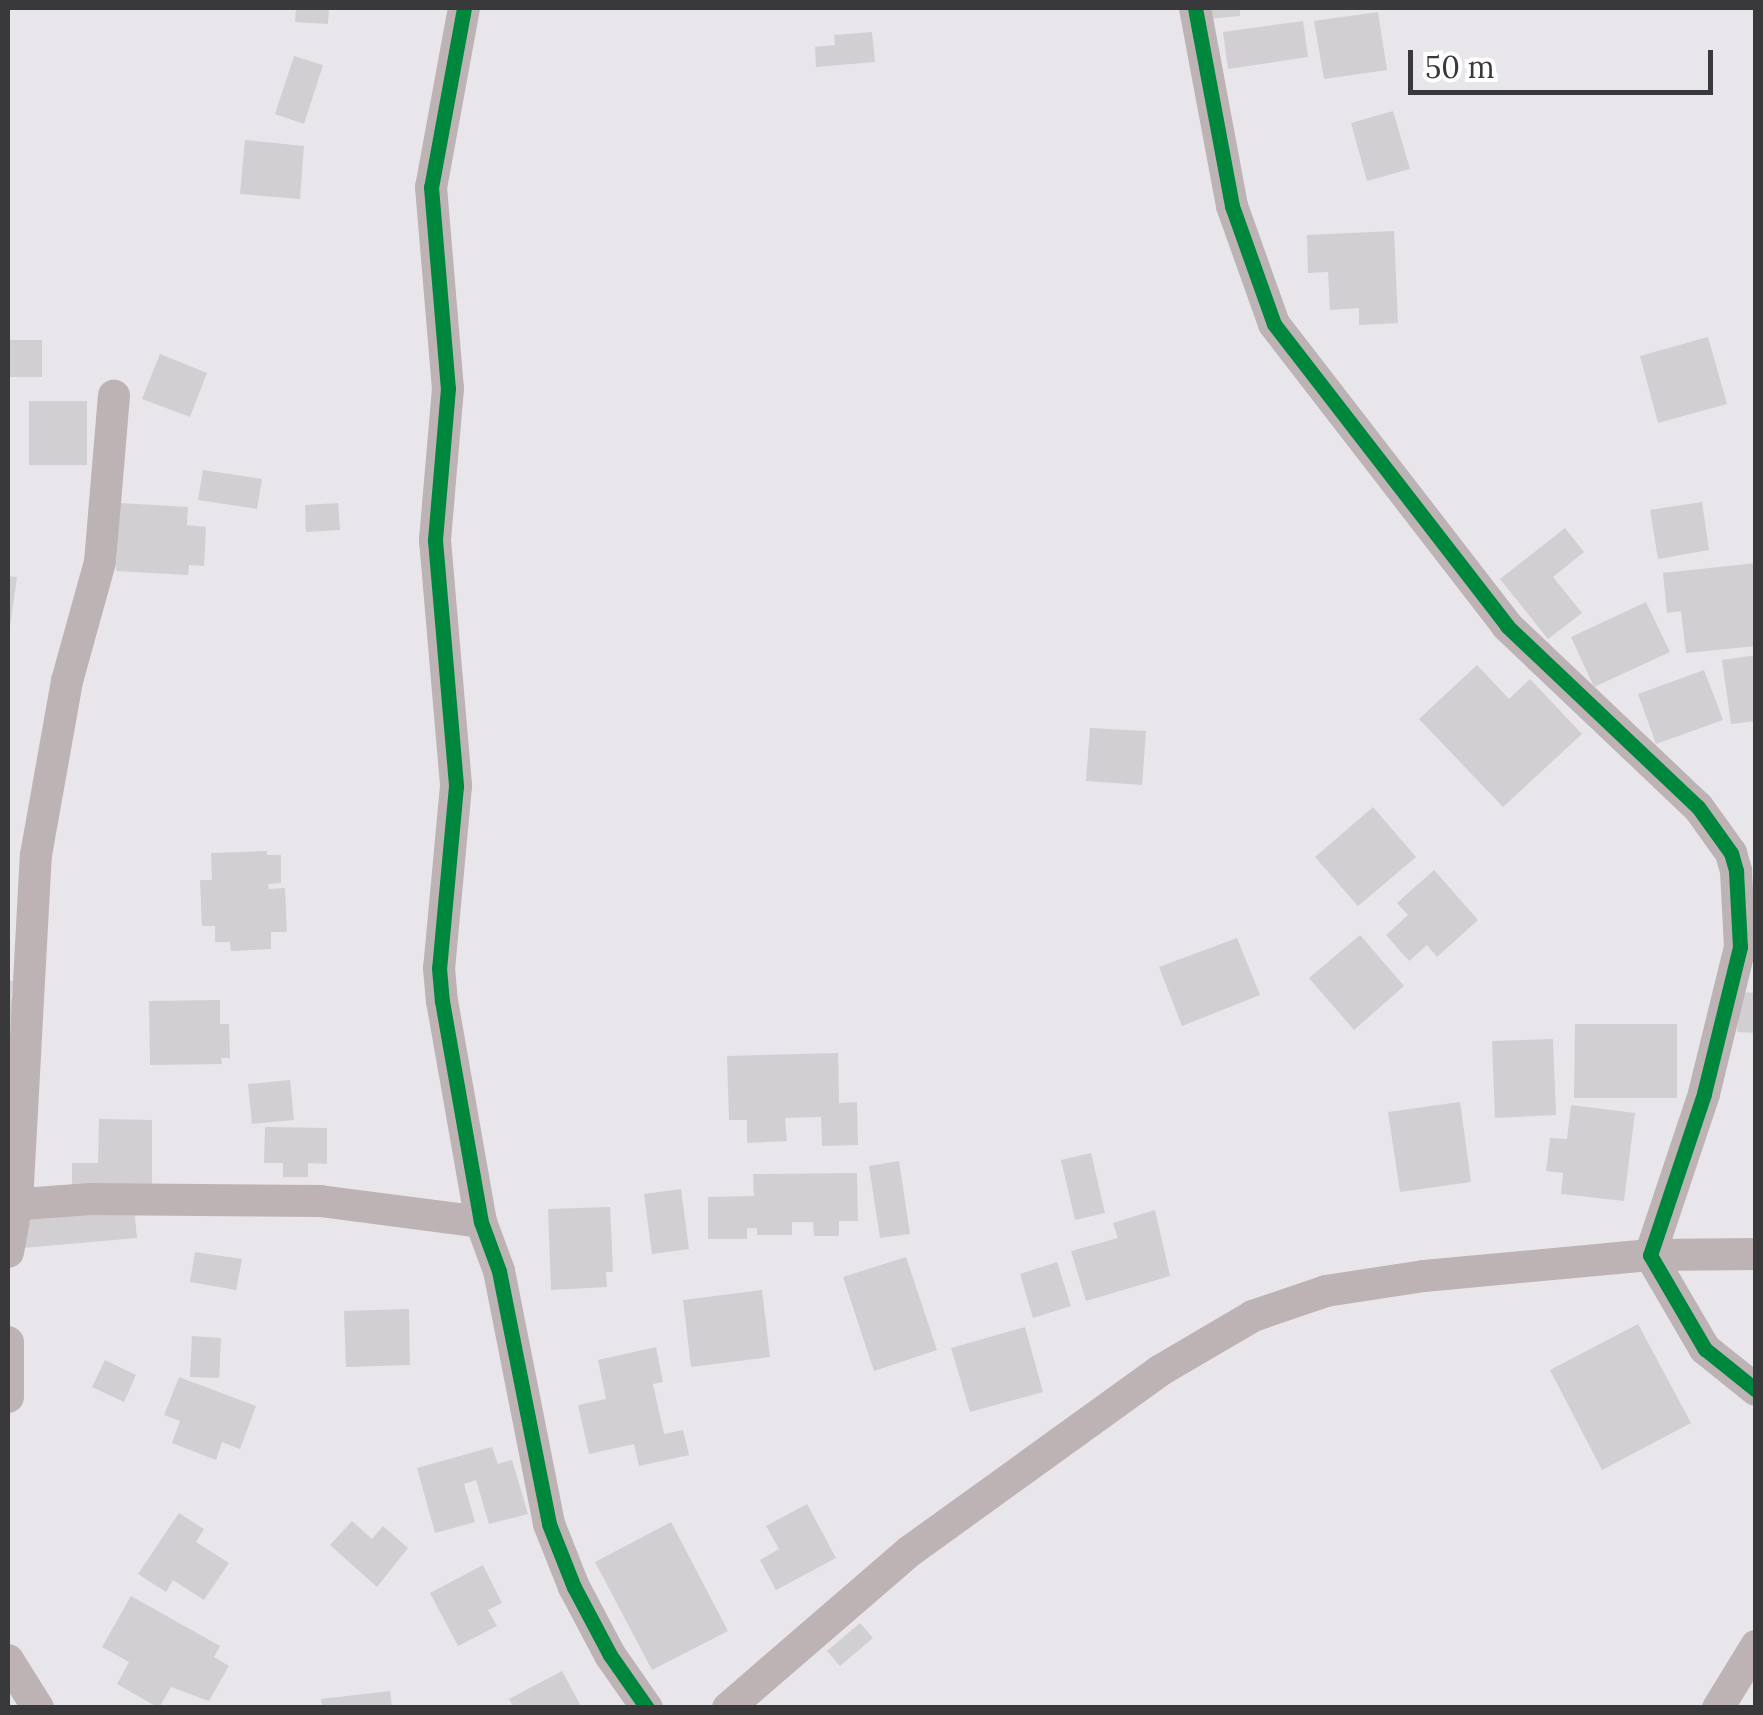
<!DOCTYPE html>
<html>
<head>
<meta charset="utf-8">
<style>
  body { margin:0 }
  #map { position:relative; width:1763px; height:1715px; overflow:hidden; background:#e8e6ea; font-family:Lora,serif }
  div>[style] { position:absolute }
  .building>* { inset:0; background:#d1cfd1 }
  .street>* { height:32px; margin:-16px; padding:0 16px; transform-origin:16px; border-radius:16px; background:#beb3b4 }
  .cycleway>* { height:15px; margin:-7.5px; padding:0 7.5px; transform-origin:7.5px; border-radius:7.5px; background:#00873e }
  span { translate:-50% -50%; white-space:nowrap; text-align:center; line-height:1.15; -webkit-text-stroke:8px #fff; paint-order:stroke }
  .frame { position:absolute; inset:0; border:10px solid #39383a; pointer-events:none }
  .scale { position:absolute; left:1408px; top:50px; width:305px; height:45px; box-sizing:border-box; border:5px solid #39383a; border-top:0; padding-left:12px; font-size:30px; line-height:35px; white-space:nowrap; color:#39383a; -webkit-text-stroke:8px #fff; paint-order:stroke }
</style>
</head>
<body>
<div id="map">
  <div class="building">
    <div style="clip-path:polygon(296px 8px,329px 8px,328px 24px,295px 22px)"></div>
    <div style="clip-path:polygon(1206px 8px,1240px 8px,1240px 16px,1207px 19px)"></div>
    <div style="clip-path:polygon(1378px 12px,1387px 70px,1324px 79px,1314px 21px)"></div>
    <div style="clip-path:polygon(1303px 21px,1308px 57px,1228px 69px,1223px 32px)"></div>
    <div style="clip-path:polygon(872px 32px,875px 62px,816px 67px,815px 47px,835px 45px,834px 35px)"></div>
    <div style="clip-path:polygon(294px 56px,323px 65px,304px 124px,275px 114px)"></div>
    <div style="clip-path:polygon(1393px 111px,1410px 169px,1367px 181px,1351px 123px)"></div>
    <div style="clip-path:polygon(245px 140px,304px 146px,300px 199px,240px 194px)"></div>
    <div style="clip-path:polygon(1394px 231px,1398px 323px,1359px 325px,1359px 308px,1330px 310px,1328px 272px,1308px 273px,1307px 235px)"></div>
    <div style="clip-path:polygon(1708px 337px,1727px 404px,1658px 423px,1640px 356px)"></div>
    <div style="clip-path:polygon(8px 340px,42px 340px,42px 377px,8px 377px)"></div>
    <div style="clip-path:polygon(160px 354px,207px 373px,190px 417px,142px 399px)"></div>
    <div style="clip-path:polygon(29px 401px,87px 401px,87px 465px,29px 465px)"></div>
    <div style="clip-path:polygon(203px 470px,262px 479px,257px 509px,198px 500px)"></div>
    <div style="clip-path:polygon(1702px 502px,1709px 550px,1658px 559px,1650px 510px)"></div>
    <div style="clip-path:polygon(120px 503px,188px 507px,187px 525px,206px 527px,204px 566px,189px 565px,188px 575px,116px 571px)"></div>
    <div style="clip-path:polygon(338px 503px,340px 530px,306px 532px,305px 505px)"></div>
    <div style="clip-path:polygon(1565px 528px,1584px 552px,1553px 577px,1582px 613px,1548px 639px,1500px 579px)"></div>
    <div style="clip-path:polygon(1756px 563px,1756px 646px,1686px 653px,1681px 611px,1667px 613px,1663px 573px)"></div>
    <div style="clip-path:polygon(8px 576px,17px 577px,10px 627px,8px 627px)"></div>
    <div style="clip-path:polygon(1646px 602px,1670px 652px,1594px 687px,1571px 637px)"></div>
    <div style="clip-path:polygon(1756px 655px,1756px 721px,1731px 724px,1722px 660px)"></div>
    <div style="clip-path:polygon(1477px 665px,1509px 699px,1530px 679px,1582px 734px,1503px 807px,1419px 719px)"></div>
    <div style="clip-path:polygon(1704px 670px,1723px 720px,1656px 744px,1638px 694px)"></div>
    <div style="clip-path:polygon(1090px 728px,1146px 731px,1142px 785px,1086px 781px)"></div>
    <div style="clip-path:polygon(1373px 807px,1416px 857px,1358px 906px,1315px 857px)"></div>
    <div style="clip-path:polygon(267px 851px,267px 855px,281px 855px,281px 883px,268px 884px,269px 889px,285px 888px,287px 932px,271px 932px,271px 949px,231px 951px,230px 942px,215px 942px,215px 926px,202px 926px,200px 880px,212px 880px,211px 853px)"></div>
    <div style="clip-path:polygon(1434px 870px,1478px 920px,1437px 957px,1427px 945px,1409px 961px,1386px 935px,1408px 915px,1397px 903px)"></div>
    <div style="clip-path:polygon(1360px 935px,1404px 986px,1354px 1030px,1309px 978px)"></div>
    <div style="clip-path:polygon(1237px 938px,1260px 995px,1182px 1026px,1159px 967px)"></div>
    <div style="clip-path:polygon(8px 980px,13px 981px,11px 999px,17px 1000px,14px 1028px,8px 1026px)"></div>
    <div style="clip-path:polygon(1740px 992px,1756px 993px,1756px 1033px,1737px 1032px)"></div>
    <div style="clip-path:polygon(220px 1000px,220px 1024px,229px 1024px,230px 1058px,221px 1058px,222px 1064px,150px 1065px,149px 1001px)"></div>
    <div style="clip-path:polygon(1575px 1024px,1677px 1024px,1677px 1098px,1574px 1098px)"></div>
    <div style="clip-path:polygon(1553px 1039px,1556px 1115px,1495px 1118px,1492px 1041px)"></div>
    <div style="clip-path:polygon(838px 1053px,839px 1103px,857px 1102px,858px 1145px,822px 1146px,821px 1117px,785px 1118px,787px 1141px,747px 1143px,747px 1120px,729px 1120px,727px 1056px)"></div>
    <div style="clip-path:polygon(290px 1080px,294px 1120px,252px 1124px,248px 1084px)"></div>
    <div style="clip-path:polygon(1460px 1102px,1471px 1182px,1400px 1192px,1388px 1112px)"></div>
    <div style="clip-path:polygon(1571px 1105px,1635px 1113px,1624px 1201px,1561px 1194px,1563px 1173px,1546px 1171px,1550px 1138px,1567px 1139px)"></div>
    <div style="clip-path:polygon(99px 1119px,152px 1120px,152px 1188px,72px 1188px,72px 1163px,98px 1163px)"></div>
    <div style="clip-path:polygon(265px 1127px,327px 1128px,327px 1164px,308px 1163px,308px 1177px,283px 1177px,283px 1163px,264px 1163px)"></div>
    <div style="clip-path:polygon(1091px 1153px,1105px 1213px,1075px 1220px,1061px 1160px)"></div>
    <div style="clip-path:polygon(899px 1161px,910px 1234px,880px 1238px,869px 1166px)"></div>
    <div style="clip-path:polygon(857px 1173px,858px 1221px,839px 1221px,839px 1236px,814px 1236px,813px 1222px,792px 1222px,792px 1235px,757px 1235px,757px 1228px,747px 1228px,747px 1239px,708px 1239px,708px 1197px,754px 1196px,753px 1174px)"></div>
    <div style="clip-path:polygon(681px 1189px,689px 1249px,652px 1254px,644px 1194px)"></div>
    <div style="clip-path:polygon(134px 1207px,137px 1238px,23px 1248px,20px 1217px)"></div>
    <div style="clip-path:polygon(610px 1207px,613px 1272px,606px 1272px,607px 1287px,551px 1290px,548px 1209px)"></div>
    <div style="clip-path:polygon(1155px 1210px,1170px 1276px,1086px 1301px,1071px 1251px,1118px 1238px,1113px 1223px)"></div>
    <div style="clip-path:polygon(195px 1252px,242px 1259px,236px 1290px,190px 1282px)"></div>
    <div style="clip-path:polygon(906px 1257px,937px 1350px,874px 1371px,843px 1277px)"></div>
    <div style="clip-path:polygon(1057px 1262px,1071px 1306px,1033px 1318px,1020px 1274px)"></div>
    <div style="clip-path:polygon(762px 1290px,770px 1357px,691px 1367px,683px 1300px)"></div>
    <div style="clip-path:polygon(409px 1309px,410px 1365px,346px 1367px,344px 1311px)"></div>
    <div style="clip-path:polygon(1638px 1324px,1691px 1423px,1602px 1470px,1550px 1370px)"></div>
    <div style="clip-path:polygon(1025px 1327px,1043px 1392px,970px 1412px,951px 1348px)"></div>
    <div style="clip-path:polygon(192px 1336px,221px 1338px,219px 1378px,190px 1377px)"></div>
    <div style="clip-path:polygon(656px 1347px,663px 1382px,653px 1384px,664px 1434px,683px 1430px,689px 1455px,639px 1466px,634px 1444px,589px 1454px,578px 1405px,606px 1399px,598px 1360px)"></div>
    <div style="clip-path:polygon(105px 1360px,136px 1375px,124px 1402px,92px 1387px)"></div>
    <div style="clip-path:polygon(179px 1377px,256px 1406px,240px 1449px,222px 1442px,216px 1460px,172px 1443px,180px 1421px,164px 1415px)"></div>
    <div style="clip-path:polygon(492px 1447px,498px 1464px,512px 1460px,528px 1514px,489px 1524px,476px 1480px,464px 1484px,475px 1522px,435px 1533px,417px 1468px)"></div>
    <div style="clip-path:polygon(807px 1504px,836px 1558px,776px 1590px,760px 1560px,779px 1549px,766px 1526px)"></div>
    <div style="clip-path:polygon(179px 1513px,204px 1529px,196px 1542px,229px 1563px,204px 1600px,173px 1580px,166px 1592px,138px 1574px)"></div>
    <div style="clip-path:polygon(352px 1521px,372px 1539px,383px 1526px,408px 1548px,377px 1587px,330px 1545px)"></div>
    <div style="clip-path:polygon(671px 1522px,728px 1631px,652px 1670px,595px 1562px)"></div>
    <div style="clip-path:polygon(483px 1565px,502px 1603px,488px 1610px,497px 1626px,458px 1646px,430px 1593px)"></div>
    <div style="clip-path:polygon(131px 1596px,220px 1646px,214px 1657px,229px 1666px,209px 1701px,171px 1687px,159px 1708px,117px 1684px,129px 1662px,102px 1647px)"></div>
    <div style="clip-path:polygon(860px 1623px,873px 1638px,840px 1666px,827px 1651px)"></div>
    <div style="clip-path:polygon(562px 1671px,582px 1708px,514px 1708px,509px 1699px)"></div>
    <div style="clip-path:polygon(390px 1691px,392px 1708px,322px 1708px,321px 1699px)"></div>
  </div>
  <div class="street">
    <div style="left:464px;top:8px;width:182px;rotate:100.4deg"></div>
    <div style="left:431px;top:187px;width:202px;rotate:85.2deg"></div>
    <div style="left:448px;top:388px;width:153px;rotate:94.9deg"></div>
    <div style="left:435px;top:540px;width:247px;rotate:85.1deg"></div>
    <div style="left:456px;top:786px;width:183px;rotate:95.3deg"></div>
    <div style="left:439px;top:968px;width:33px;rotate:85deg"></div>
    <div style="left:442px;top:1001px;width:224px;rotate:80deg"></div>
    <div style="left:481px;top:1222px;width:52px;rotate:69.8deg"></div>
    <div style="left:499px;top:1271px;width:258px;rotate:78.8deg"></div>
    <div style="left:549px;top:1524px;width:68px;rotate:68.4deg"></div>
    <div style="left:574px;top:1587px;width:77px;rotate:62.1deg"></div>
    <div style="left:610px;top:1655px;width:65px;rotate:55.1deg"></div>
    <div style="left:1195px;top:8px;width:201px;rotate:79.4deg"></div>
    <div style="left:1232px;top:206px;width:125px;rotate:70.4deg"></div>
    <div style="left:1274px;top:324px;width:381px;rotate:52.3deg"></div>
    <div style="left:1507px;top:626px;width:263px;rotate:43.5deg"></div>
    <div style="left:1698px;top:807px;width:57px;rotate:54.3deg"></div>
    <div style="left:1731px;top:853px;width:19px;rotate:74deg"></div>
    <div style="left:1736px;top:871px;width:76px;rotate:87deg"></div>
    <div style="left:1740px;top:947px;width:151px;rotate:103.8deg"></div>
    <div style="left:1704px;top:1094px;width:170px;rotate:108.5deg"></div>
    <div style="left:1650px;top:1255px;width:109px;rotate:59.7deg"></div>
    <div style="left:1705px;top:1349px;width:65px;rotate:38.8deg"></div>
    <div style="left:8px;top:1205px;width:83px;rotate:-4.1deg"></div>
    <div style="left:91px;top:1199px;width:229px;rotate:0.5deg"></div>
    <div style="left:320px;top:1201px;width:162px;rotate:7.4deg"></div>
    <div style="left:8px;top:1252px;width:50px;rotate:-79.6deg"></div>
    <div style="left:17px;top:1203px;width:349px;rotate:-86.9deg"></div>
    <div style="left:36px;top:855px;width:177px;rotate:-79.9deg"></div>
    <div style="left:67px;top:681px;width:123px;rotate:-74.5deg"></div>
    <div style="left:100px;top:562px;width:167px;rotate:-85.2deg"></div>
    <div style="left:8px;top:1342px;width:55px;rotate:90deg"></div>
    <div style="left:8px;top:1660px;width:57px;rotate:58deg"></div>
    <div style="left:728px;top:1708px;width:240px;rotate:-40.8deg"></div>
    <div style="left:910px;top:1551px;width:309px;rotate:-35.8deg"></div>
    <div style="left:1161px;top:1370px;width:107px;rotate:-30.4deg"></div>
    <div style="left:1253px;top:1316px;width:77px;rotate:-18.9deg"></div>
    <div style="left:1326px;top:1291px;width:99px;rotate:-8.7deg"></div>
    <div style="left:1424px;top:1276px;width:227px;rotate:-5.3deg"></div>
    <div style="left:1650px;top:1255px;width:106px;rotate:-0.5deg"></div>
    <div style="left:1718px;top:1708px;width:73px;rotate:-58.5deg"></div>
  </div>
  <div class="cycleway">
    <div style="left:464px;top:8px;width:182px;rotate:100.4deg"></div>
    <div style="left:431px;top:187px;width:202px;rotate:85.2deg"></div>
    <div style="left:448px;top:388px;width:153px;rotate:94.9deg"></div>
    <div style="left:435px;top:540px;width:247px;rotate:85.1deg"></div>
    <div style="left:456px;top:786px;width:183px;rotate:95.3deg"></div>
    <div style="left:439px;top:968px;width:33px;rotate:85deg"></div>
    <div style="left:442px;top:1001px;width:224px;rotate:80deg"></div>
    <div style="left:481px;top:1222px;width:52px;rotate:69.8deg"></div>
    <div style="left:499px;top:1271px;width:258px;rotate:78.8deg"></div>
    <div style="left:549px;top:1524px;width:68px;rotate:68.4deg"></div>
    <div style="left:574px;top:1587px;width:77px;rotate:62.1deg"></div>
    <div style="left:610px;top:1655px;width:65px;rotate:55.1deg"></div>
    <div style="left:1195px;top:8px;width:201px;rotate:79.4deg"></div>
    <div style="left:1232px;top:206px;width:125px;rotate:70.4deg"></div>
    <div style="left:1274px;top:324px;width:381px;rotate:52.3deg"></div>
    <div style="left:1507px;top:626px;width:263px;rotate:43.5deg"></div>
    <div style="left:1698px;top:807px;width:57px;rotate:54.3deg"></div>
    <div style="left:1731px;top:853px;width:19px;rotate:74deg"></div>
    <div style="left:1736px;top:871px;width:76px;rotate:87deg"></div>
    <div style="left:1740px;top:947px;width:151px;rotate:103.8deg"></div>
    <div style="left:1704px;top:1094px;width:170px;rotate:108.5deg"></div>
    <div style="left:1650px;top:1255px;width:109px;rotate:59.7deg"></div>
    <div style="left:1705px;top:1349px;width:65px;rotate:38.8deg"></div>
  </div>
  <div class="frame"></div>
  <div class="scale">50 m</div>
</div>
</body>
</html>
